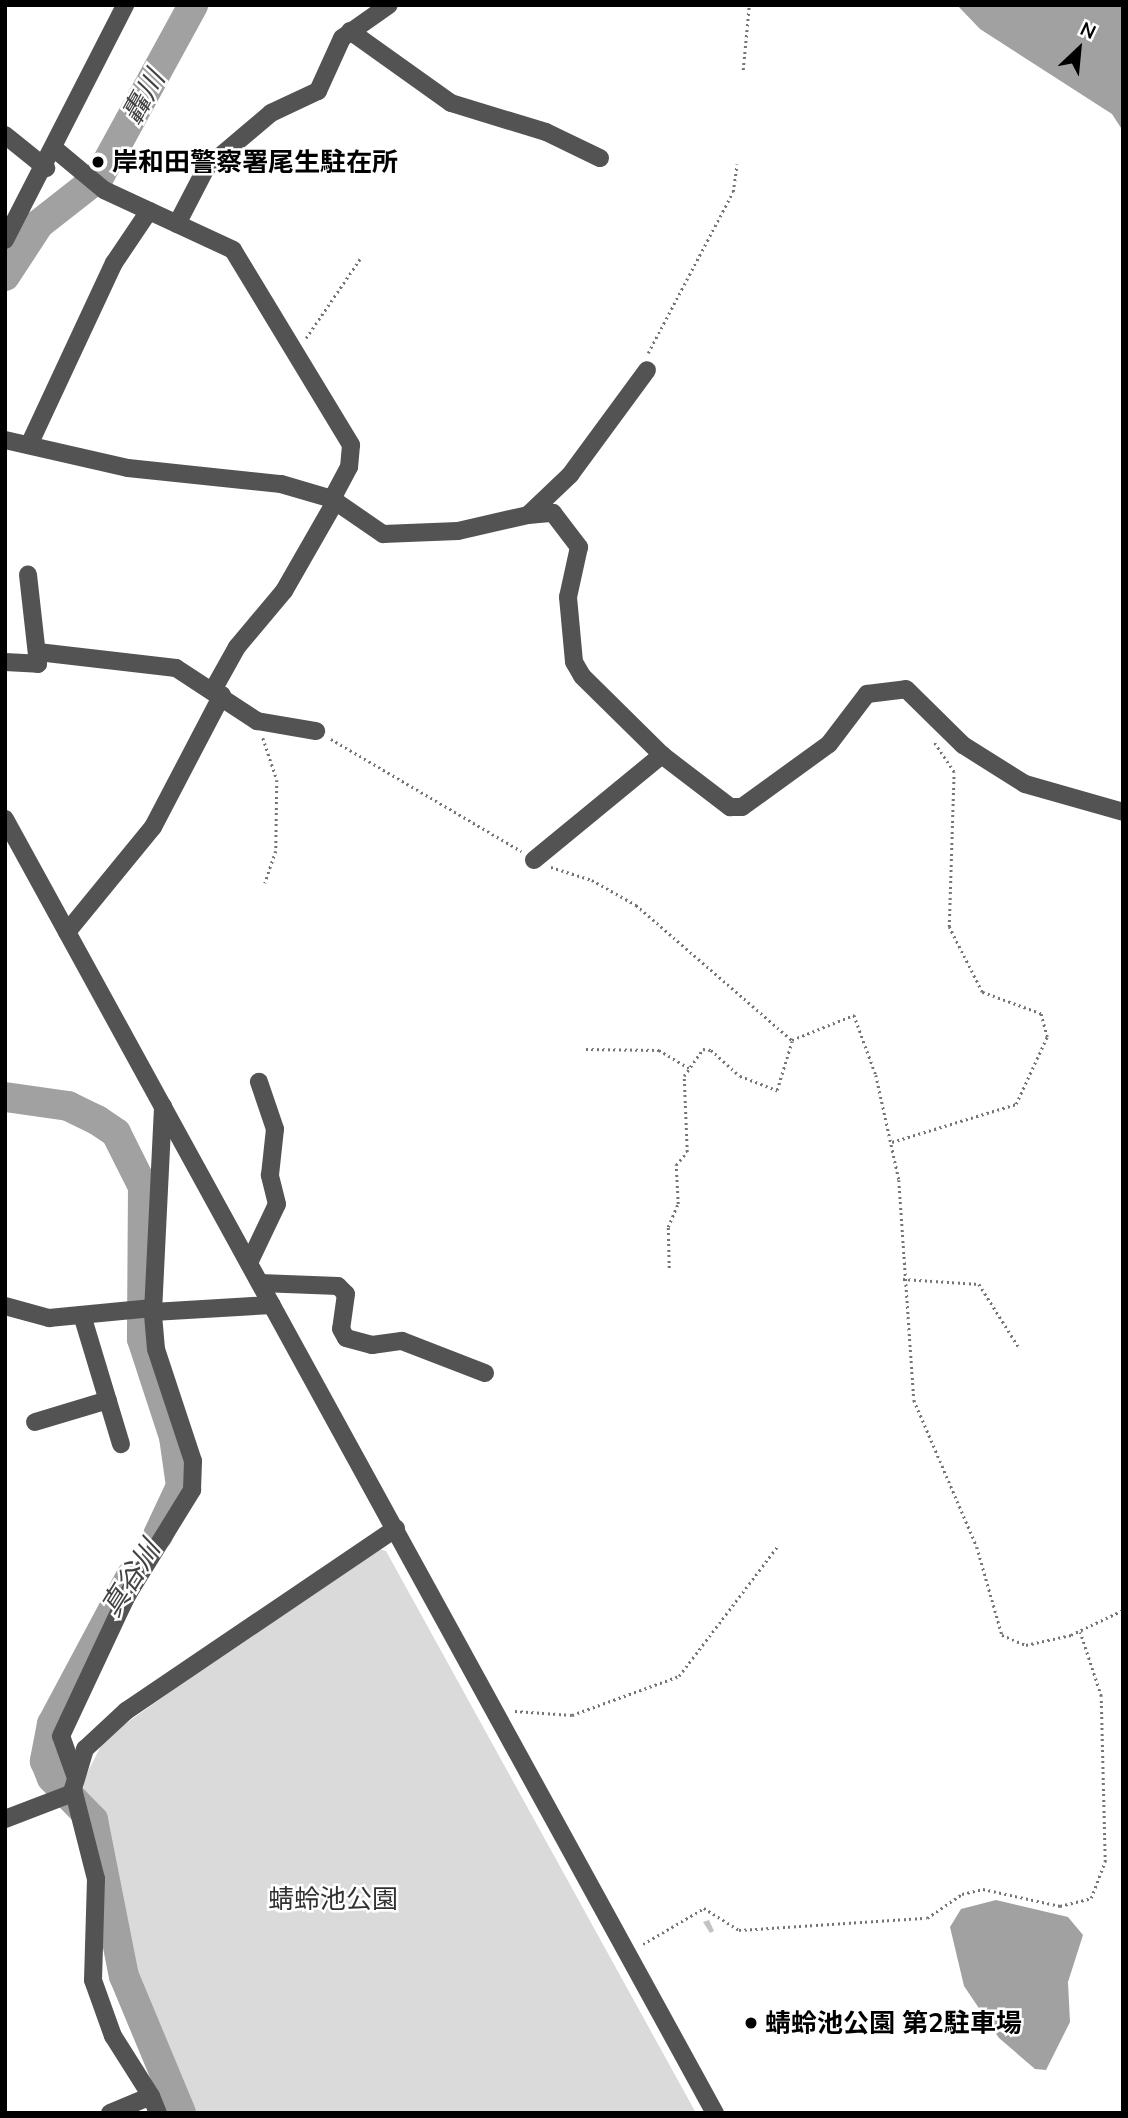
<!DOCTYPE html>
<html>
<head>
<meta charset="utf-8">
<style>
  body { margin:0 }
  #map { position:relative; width:1128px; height:2118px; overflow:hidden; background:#fff; font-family:Mulish,"Noto Sans JP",sans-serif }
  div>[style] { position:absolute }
  .green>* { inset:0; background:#dadada }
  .water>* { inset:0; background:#a1a1a1 }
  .river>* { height:30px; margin:-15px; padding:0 15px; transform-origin:15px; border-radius:15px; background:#a1a1a1 }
  .building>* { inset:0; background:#c3c3c3 }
  .path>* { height:2.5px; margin-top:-1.25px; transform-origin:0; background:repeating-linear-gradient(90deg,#757575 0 2px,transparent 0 5.5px) }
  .minor>* { height:18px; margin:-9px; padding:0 9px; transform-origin:9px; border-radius:9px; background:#535353 }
  .dots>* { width:19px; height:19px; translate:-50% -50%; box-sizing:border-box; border:4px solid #fff; border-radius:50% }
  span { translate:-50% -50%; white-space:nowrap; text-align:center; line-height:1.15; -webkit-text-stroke:5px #fff; paint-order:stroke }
  .poi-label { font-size:26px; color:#000; font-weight:700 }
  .left { translate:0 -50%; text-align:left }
  .park-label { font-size:26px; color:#313131 }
  .water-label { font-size:28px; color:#424242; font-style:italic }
  .frame { position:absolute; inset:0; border:7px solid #000; pointer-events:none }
  .north { position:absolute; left:1044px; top:14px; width:70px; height:70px; -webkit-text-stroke:5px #fff; paint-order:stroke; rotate:26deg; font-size:19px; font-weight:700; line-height:28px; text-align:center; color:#000 }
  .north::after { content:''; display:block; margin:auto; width:24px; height:32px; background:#000; clip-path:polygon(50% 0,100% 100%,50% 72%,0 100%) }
</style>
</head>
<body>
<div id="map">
  <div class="green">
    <div style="clip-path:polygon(375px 1548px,386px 1551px,696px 2113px,186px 2113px,129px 1973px,105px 1833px,83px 1795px,84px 1779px,105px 1738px)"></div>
  </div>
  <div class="water">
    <div style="clip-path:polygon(957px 5px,1123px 5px,1123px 131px,1112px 114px,980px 29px)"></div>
    <div style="clip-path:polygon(996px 1900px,1068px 1917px,1083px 1935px,1068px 1982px,1070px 2022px,1046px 2070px,1035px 2069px,999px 2038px,964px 1986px,950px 1927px,961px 1909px)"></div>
  </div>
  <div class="river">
    <div style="left:5px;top:276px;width:62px;rotate:-56.8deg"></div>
    <div style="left:39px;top:224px;width:76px;rotate:-38.1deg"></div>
    <div style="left:99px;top:177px;width:196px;rotate:-61.3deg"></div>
    <div style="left:5px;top:1097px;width:64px;rotate:8.1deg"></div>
    <div style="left:68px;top:1106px;width:32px;rotate:26deg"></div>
    <div style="left:97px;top:1120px;width:23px;rotate:34deg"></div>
    <div style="left:116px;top:1133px;width:60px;rotate:63.4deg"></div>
    <div style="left:143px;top:1187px;width:152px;rotate:90.4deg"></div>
    <div style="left:142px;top:1339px;width:103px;rotate:71.9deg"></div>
    <div style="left:174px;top:1437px;width:49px;rotate:81.9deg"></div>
    <div style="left:181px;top:1486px;width:54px;rotate:115.1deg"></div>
    <div style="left:131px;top:1576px;width:168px;rotate:118.1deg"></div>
    <div style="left:52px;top:1724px;width:38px;rotate:101deg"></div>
    <div style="left:45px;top:1761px;width:18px;rotate:68deg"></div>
    <div style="left:52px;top:1778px;width:59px;rotate:45.7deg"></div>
    <div style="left:93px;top:1820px;width:159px;rotate:78.8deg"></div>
    <div style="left:124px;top:1976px;width:148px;rotate:67.4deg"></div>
  </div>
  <div class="building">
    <div style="clip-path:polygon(709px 1920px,714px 1931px,710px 1933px,703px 1922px)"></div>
  </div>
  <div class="path">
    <div style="left:743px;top:70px;width:65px;rotate:-84.7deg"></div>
    <div style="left:306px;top:338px;width:99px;rotate:-55.7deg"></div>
    <div style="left:648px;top:353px;width:182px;rotate:-62.2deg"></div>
    <div style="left:733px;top:192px;width:28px;rotate:-82deg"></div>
    <div style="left:263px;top:738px;width:44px;rotate:71.6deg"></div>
    <div style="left:277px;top:780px;width:71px;rotate:90.8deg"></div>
    <div style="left:276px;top:851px;width:34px;rotate:109deg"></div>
    <div style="left:331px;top:739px;width:221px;rotate:30.5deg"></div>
    <div style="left:551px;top:867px;width:43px;rotate:17.6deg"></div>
    <div style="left:592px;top:880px;width:51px;rotate:29.6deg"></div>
    <div style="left:636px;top:905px;width:206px;rotate:40.9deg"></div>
    <div style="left:792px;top:1040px;width:67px;rotate:-22deg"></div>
    <div style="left:854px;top:1015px;width:64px;rotate:69.9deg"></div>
    <div style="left:876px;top:1075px;width:107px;rotate:77.6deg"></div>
    <div style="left:899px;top:1180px;width:221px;rotate:86.1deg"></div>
    <div style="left:914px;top:1400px;width:160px;rotate:66.8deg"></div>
    <div style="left:977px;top:1547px;width:91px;rotate:74.1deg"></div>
    <div style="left:1002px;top:1635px;width:26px;rotate:23deg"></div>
    <div style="left:1026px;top:1645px;width:46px;rotate:-12.5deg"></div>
    <div style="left:1071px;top:1635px;width:58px;rotate:-25.7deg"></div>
    <div style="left:586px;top:1049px;width:73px;rotate:0.8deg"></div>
    <div style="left:659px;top:1050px;width:35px;rotate:31deg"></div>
    <div style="left:892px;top:1142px;width:130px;rotate:-17deg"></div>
    <div style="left:1016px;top:1104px;width:74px;rotate:-65.2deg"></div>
    <div style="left:1047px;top:1037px;width:24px;rotate:-105deg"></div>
    <div style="left:1041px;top:1014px;width:63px;rotate:-159.6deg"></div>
    <div style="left:982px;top:992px;width:73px;rotate:-116.9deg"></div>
    <div style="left:949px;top:927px;width:155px;rotate:-88.2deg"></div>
    <div style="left:954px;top:772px;width:36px;rotate:-124deg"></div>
    <div style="left:669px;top:1268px;width:41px;rotate:-91.4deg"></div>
    <div style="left:668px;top:1227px;width:25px;rotate:-67deg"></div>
    <div style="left:678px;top:1204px;width:39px;rotate:-93deg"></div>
    <div style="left:676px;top:1165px;width:17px;rotate:-50deg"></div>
    <div style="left:687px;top:1152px;width:76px;rotate:-92.3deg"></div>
    <div style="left:684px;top:1076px;width:33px;rotate:-55deg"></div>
    <div style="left:703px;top:1049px;width:8px;rotate:7deg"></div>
    <div style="left:711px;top:1050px;width:39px;rotate:42deg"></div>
    <div style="left:740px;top:1076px;width:40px;rotate:21deg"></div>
    <div style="left:777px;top:1090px;width:51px;rotate:-73deg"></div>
    <div style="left:903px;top:1279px;width:76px;rotate:3.8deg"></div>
    <div style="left:979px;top:1284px;width:77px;rotate:57.8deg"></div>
    <div style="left:515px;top:1711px;width:57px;rotate:4deg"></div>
    <div style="left:572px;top:1715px;width:114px;rotate:-20deg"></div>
    <div style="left:679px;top:1676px;width:162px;rotate:-52.8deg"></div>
    <div style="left:643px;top:1944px;width:71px;rotate:-30.5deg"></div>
    <div style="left:704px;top:1908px;width:41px;rotate:32.2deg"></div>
    <div style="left:739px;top:1930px;width:188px;rotate:-3.7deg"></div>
    <div style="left:927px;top:1918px;width:42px;rotate:-34.4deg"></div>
    <div style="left:962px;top:1894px;width:22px;rotate:-13deg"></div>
    <div style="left:983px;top:1889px;width:79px;rotate:12.4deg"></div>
    <div style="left:1060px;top:1906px;width:32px;rotate:-14deg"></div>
    <div style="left:1091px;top:1898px;width:39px;rotate:-69deg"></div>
    <div style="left:1105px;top:1862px;width:166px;rotate:-91.4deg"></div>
    <div style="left:1101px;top:1696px;width:67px;rotate:-108.2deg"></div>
  </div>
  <div class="minor">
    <div style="left:350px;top:31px;width:124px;rotate:35.5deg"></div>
    <div style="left:451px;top:103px;width:99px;rotate:17deg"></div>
    <div style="left:546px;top:132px;width:60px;rotate:25.7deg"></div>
    <div style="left:5px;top:135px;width:53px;rotate:38.8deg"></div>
    <div style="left:56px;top:150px;width:62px;rotate:39.8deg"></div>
    <div style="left:104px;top:190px;width:142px;rotate:24.9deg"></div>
    <div style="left:233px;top:250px;width:228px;rotate:58.8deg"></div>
    <div style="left:351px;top:445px;width:22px;rotate:95deg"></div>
    <div style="left:349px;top:467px;width:36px;rotate:118deg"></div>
    <div style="left:177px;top:224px;width:63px;rotate:-62.6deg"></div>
    <div style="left:206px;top:168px;width:85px;rotate:-40.2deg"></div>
    <div style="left:271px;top:113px;width:52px;rotate:-25.1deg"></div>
    <div style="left:318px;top:91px;width:58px;rotate:-65.6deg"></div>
    <div style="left:342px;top:38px;width:57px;rotate:-35.1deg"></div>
    <div style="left:5px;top:240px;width:264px;rotate:-62.9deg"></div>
    <div style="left:5px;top:440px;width:126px;rotate:12.8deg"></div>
    <div style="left:128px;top:468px;width:154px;rotate:6deg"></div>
    <div style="left:281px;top:484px;width:53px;rotate:16.4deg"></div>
    <div style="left:332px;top:499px;width:62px;rotate:34.5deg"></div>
    <div style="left:383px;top:534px;width:75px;rotate:-2.3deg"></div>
    <div style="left:458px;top:531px;width:72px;rotate:-12.9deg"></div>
    <div style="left:528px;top:515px;width:58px;rotate:-43.6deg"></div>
    <div style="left:570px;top:475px;width:130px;rotate:-53.7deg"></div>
    <div style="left:29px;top:445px;width:201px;rotate:-65deg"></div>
    <div style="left:114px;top:263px;width:63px;rotate:-56.1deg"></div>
    <div style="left:528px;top:515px;width:25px;rotate:-5deg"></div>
    <div style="left:553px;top:513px;width:43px;rotate:52.6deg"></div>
    <div style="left:579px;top:547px;width:51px;rotate:102.4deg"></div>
    <div style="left:568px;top:597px;width:65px;rotate:84.7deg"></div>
    <div style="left:574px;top:662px;width:16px;rotate:60deg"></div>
    <div style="left:582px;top:676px;width:112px;rotate:44.6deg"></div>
    <div style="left:662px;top:755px;width:86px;rotate:37.4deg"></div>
    <div style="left:730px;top:807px;width:12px"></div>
    <div style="left:742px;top:807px;width:107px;rotate:-35.9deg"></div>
    <div style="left:829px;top:744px;width:63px;rotate:-52.8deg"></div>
    <div style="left:867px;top:694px;width:39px;rotate:-7deg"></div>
    <div style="left:906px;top:689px;width:80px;rotate:44.5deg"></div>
    <div style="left:963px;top:745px;width:73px;rotate:32.2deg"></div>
    <div style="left:1025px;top:784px;width:102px;rotate:15.9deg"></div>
    <div style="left:38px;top:652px;width:139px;rotate:6.6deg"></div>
    <div style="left:176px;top:668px;width:97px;rotate:33.2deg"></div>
    <div style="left:257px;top:721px;width:60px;rotate:9.6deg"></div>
    <div style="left:5px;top:662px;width:33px;rotate:3deg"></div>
    <div style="left:38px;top:664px;width:90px;rotate:-96.4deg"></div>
    <div style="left:213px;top:690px;width:49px;rotate:-60.8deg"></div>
    <div style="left:237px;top:647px;width:73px;rotate:-50deg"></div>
    <div style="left:284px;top:591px;width:103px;rotate:-60.2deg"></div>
    <div style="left:5px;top:819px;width:1476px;rotate:61.25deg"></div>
    <div style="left:534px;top:860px;width:166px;rotate:-39.4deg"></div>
    <div style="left:67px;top:932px;width:136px;rotate:-50.7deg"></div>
    <div style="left:153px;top:827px;width:149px;rotate:-62.4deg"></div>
    <div style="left:249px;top:1263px;width:65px;rotate:-64.6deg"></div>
    <div style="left:277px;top:1204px;width:30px;rotate:-104deg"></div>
    <div style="left:270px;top:1175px;width:46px;rotate:-83.8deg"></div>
    <div style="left:275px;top:1129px;width:50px;rotate:-108.8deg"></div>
    <div style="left:260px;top:1283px;width:78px;rotate:2.2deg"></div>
    <div style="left:338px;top:1286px;width:11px;rotate:45deg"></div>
    <div style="left:346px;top:1294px;width:35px;rotate:98deg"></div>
    <div style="left:341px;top:1329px;width:10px;rotate:61deg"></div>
    <div style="left:346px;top:1338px;width:27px;rotate:15deg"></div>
    <div style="left:372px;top:1345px;width:30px;rotate:-8deg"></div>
    <div style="left:402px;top:1341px;width:89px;rotate:21.1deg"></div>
    <div style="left:5px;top:1306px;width:46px;rotate:15.3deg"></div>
    <div style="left:49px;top:1318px;width:104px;rotate:-5.5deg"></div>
    <div style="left:153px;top:1312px;width:119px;rotate:-3.4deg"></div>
    <div style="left:82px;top:1315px;width:135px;rotate:73.2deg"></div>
    <div style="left:35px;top:1422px;width:76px;rotate:-16.8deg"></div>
    <div style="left:75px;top:1775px;width:41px;rotate:-109.7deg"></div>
    <div style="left:61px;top:1736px;width:153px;rotate:-64.9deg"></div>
    <div style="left:126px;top:1597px;width:126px;rotate:-58.3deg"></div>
    <div style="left:192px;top:1490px;width:29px;rotate:-88deg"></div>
    <div style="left:193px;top:1461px;width:118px;rotate:-108.3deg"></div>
    <div style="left:156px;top:1349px;width:37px;rotate:-95deg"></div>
    <div style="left:153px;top:1312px;width:206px;rotate:-87.2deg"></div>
    <div style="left:5px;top:1819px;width:73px;rotate:-20.9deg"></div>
    <div style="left:151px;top:2096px;width:18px;rotate:68deg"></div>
    <div style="left:110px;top:2113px;width:44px;rotate:-22.5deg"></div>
    <div style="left:151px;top:2096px;width:71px;rotate:-122.3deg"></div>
    <div style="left:113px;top:2036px;width:59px;rotate:-109.7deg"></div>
    <div style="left:93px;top:1980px;width:101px;rotate:-88.3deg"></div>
    <div style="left:96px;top:1879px;width:93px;rotate:-104.3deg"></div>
    <div style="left:73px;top:1789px;width:42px;rotate:-73.3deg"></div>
    <div style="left:85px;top:1749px;width:56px;rotate:-42.8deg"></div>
    <div style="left:126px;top:1711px;width:326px;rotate:-34.1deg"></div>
  </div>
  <div class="dots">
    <div style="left:98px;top:162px;background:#000"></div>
    <div style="left:751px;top:2023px;background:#000"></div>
  </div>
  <div class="poi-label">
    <span class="left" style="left:112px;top:162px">岸和田警察署尾生駐在所</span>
    <span class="left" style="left:765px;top:2023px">蜻蛉池公園 第2駐車場</span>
  </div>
  <div class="park-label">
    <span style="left:333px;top:1899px">蜻蛉池公園</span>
  </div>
  <div class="water-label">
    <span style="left:143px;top:97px;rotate:-61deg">轟川</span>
    <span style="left:130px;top:1578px;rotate:-58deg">真谷川</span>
  </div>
  <div class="frame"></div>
  <div class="north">N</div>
</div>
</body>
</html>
